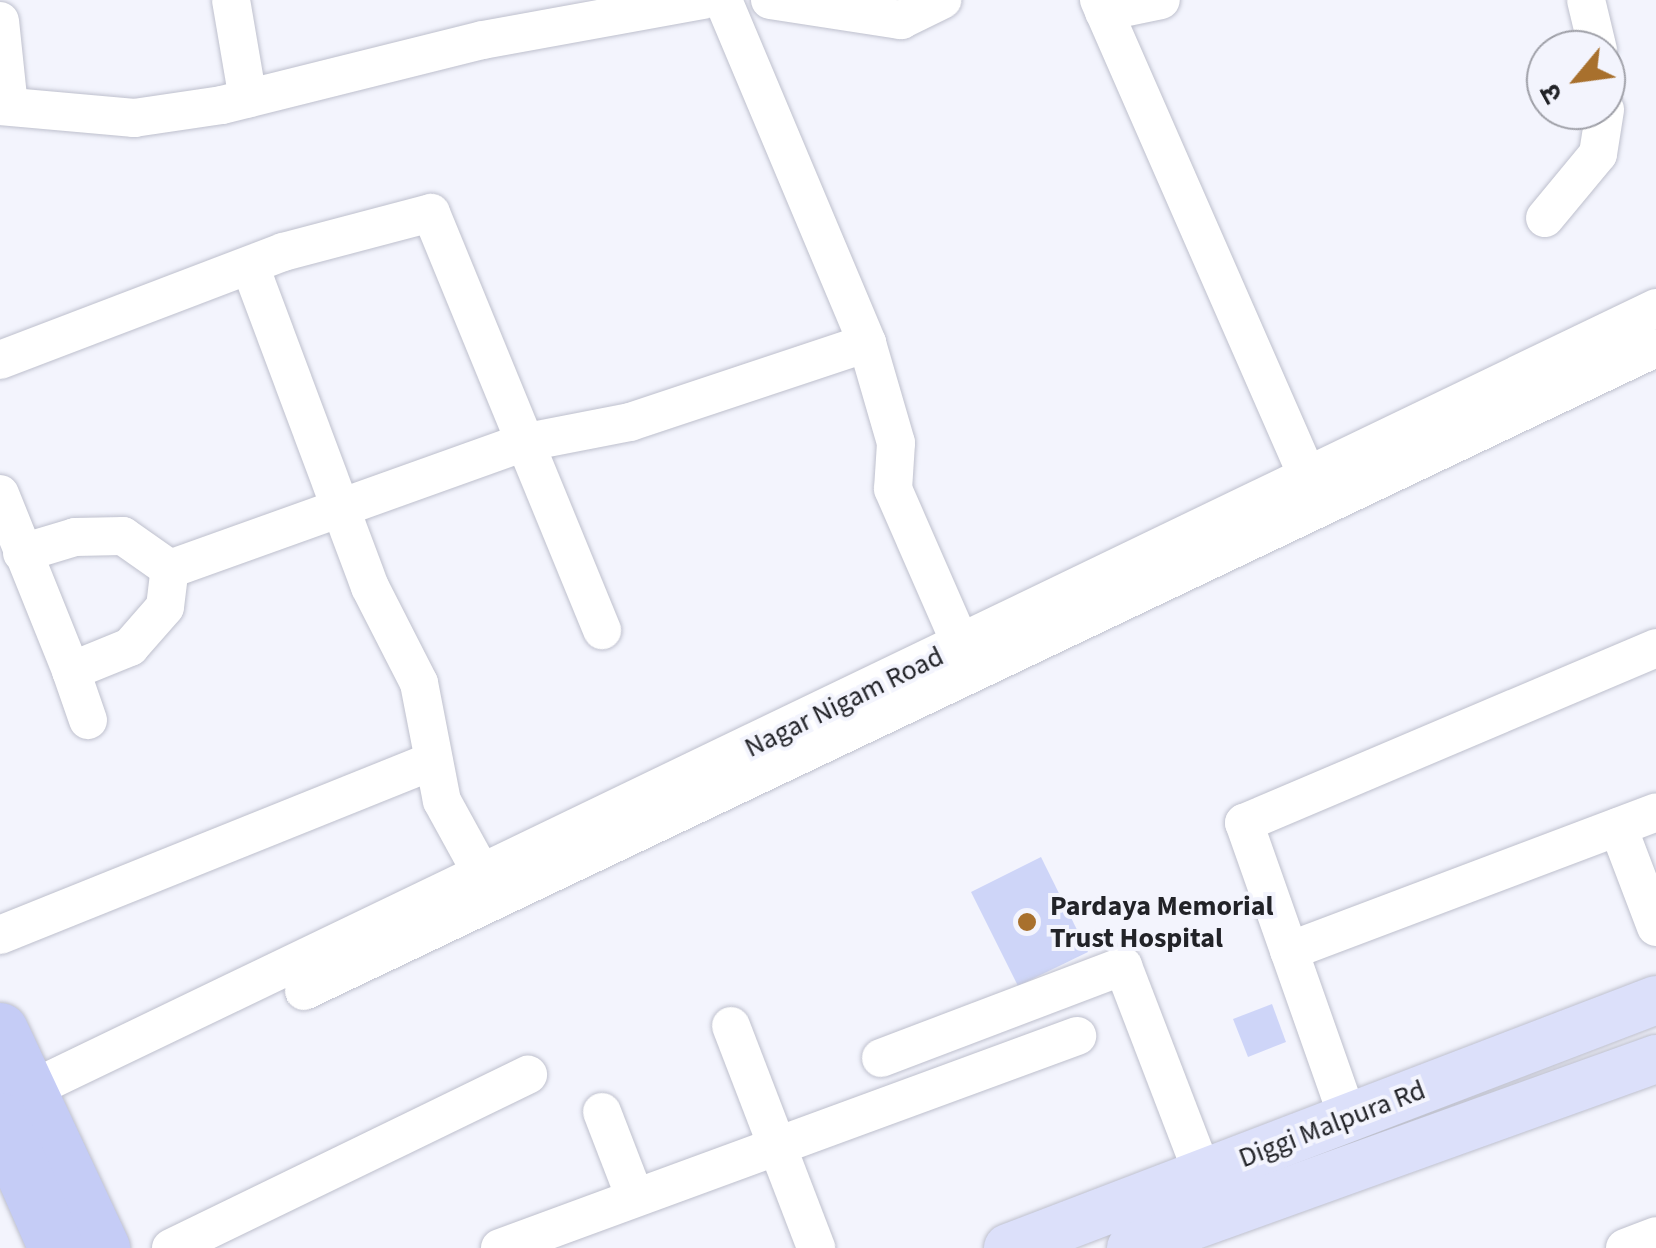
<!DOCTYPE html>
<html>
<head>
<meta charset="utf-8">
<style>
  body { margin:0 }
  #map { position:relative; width:1656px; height:1248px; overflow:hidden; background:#f3f4fd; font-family:"Source Sans 3","Noto Sans Devanagari",sans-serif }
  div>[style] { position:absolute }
  .building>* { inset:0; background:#ced5f8 }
  .roads { filter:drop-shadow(0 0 2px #bec0cd) drop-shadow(0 0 2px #bec0cd) }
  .minor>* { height:38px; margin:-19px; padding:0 19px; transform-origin:19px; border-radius:19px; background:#fff }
  .major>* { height:48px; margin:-24px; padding:0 24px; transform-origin:24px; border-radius:24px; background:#dce0fa }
  .highway>* { height:55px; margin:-27.5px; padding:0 27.5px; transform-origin:27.5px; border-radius:27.5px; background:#c5ccf6 }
  .dots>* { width:28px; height:28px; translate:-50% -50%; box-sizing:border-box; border:5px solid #f3f4fd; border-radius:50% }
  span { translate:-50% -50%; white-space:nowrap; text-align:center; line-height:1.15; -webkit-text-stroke:8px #f3f4fd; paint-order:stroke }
  .street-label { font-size:28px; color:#222328 }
  .poi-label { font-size:28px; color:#222328; font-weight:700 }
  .left { translate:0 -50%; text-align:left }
  .north { position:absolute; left:1526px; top:30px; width:100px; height:100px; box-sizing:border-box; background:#f3f4fd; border:2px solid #9fa0a8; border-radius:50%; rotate:241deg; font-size:28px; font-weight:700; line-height:40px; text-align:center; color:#222328 }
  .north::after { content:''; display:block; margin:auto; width:35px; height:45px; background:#a8702d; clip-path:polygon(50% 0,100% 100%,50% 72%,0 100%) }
</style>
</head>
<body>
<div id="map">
  <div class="building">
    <div style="clip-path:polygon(1041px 857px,1088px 952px,1018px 986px,971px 892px)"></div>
    <div style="clip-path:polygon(1272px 1004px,1286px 1042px,1248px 1057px,1233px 1019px)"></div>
  </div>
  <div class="roads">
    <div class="minor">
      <div style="left:231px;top:0;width:100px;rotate:80.3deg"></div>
      <div style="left:723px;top:0;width:372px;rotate:67.2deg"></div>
      <div style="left:770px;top:0;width:133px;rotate:8.7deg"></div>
      <div style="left:901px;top:20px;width:46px;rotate:-26deg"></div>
      <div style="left:1099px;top:0;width:544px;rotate:66.36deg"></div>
      <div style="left:1586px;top:0;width:51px;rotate:76.5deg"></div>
      <div style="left:1104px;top:12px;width:58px;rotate:-11.9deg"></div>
      <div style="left:0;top:21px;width:85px;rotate:84deg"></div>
      <div style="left:0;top:106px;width:135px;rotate:5.1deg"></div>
      <div style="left:134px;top:118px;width:89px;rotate:-8.4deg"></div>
      <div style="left:222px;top:105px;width:269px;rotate:-14deg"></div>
      <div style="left:483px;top:40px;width:225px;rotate:-10.3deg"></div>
      <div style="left:1545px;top:218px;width:83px;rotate:-50.4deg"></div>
      <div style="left:1598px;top:154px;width:45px;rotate:-81deg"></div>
      <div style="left:250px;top:266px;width:343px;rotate:69.5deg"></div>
      <div style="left:370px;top:587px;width:108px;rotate:63deg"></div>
      <div style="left:419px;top:683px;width:120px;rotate:79deg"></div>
      <div style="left:442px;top:801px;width:85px;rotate:61.3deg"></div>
      <div style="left:0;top:360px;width:303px;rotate:-20.9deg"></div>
      <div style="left:283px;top:252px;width:153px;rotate:-14.8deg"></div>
      <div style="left:431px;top:213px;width:451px;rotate:67.7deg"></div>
      <div style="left:0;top:494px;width:191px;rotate:68.1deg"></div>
      <div style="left:71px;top:671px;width:64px;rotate:-22.1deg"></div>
      <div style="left:130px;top:647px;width:53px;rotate:-48.8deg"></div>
      <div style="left:165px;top:607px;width:38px;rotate:-83deg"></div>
      <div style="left:170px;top:569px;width:374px;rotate:-19.7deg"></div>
      <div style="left:522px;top:443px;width:110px;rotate:-11deg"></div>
      <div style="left:630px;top:422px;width:250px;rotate:-18.4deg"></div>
      <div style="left:867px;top:343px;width:104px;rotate:73.8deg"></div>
      <div style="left:896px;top:443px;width:46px;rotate:93.7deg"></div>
      <div style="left:893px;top:489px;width:170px;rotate:66.4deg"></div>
      <div style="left:22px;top:553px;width:55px;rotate:-16.8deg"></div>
      <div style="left:75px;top:537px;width:48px;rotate:-1.2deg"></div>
      <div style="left:123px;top:536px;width:57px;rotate:35.1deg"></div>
      <div style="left:71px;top:671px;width:52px;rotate:70.9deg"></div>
      <div style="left:1618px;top:827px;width:107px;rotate:69.2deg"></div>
      <div style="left:0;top:935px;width:467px;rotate:-21.9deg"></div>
      <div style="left:1289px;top:951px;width:392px;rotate:-20.7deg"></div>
      <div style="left:304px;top:991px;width:1497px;rotate:-25.44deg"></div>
      <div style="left:731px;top:1026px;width:238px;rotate:69deg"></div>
      <div style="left:881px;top:1058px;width:259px;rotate:-20.8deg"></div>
      <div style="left:1123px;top:966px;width:251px;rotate:69deg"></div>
      <div style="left:9px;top:1100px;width:1828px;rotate:-25.68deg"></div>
      <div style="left:602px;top:1112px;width:89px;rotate:68.9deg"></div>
      <div style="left:1348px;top:1118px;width:313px;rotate:-109.4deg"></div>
      <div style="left:1244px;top:823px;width:448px;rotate:-23deg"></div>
      <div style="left:171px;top:1248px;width:397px;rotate:-25.9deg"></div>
      <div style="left:500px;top:1248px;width:615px;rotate:-20.17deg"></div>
      <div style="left:1625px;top:1248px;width:33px;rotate:-21deg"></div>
    </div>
    <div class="major">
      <div style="left:1008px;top:1248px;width:694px;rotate:-20.94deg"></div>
      <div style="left:1131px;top:1248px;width:558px;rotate:-19.8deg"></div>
    </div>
    <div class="highway">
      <div style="left:0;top:1030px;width:241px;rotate:64.9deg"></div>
      <div style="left:0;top:1120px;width:140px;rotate:66.4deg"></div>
    </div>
  </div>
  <div class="dots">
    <div style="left:1027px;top:922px;background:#a8702d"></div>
  </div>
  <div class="street-label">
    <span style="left:844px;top:702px;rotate:-26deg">Nagar Nigam Road</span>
    <span style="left:1332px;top:1124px;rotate:-21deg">Diggi Malpura Rd</span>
  </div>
  <div class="poi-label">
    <span class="left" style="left:1050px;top:922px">Pardaya Memorial<br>Trust Hospital</span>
  </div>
  <div class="north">उ</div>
</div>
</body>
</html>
